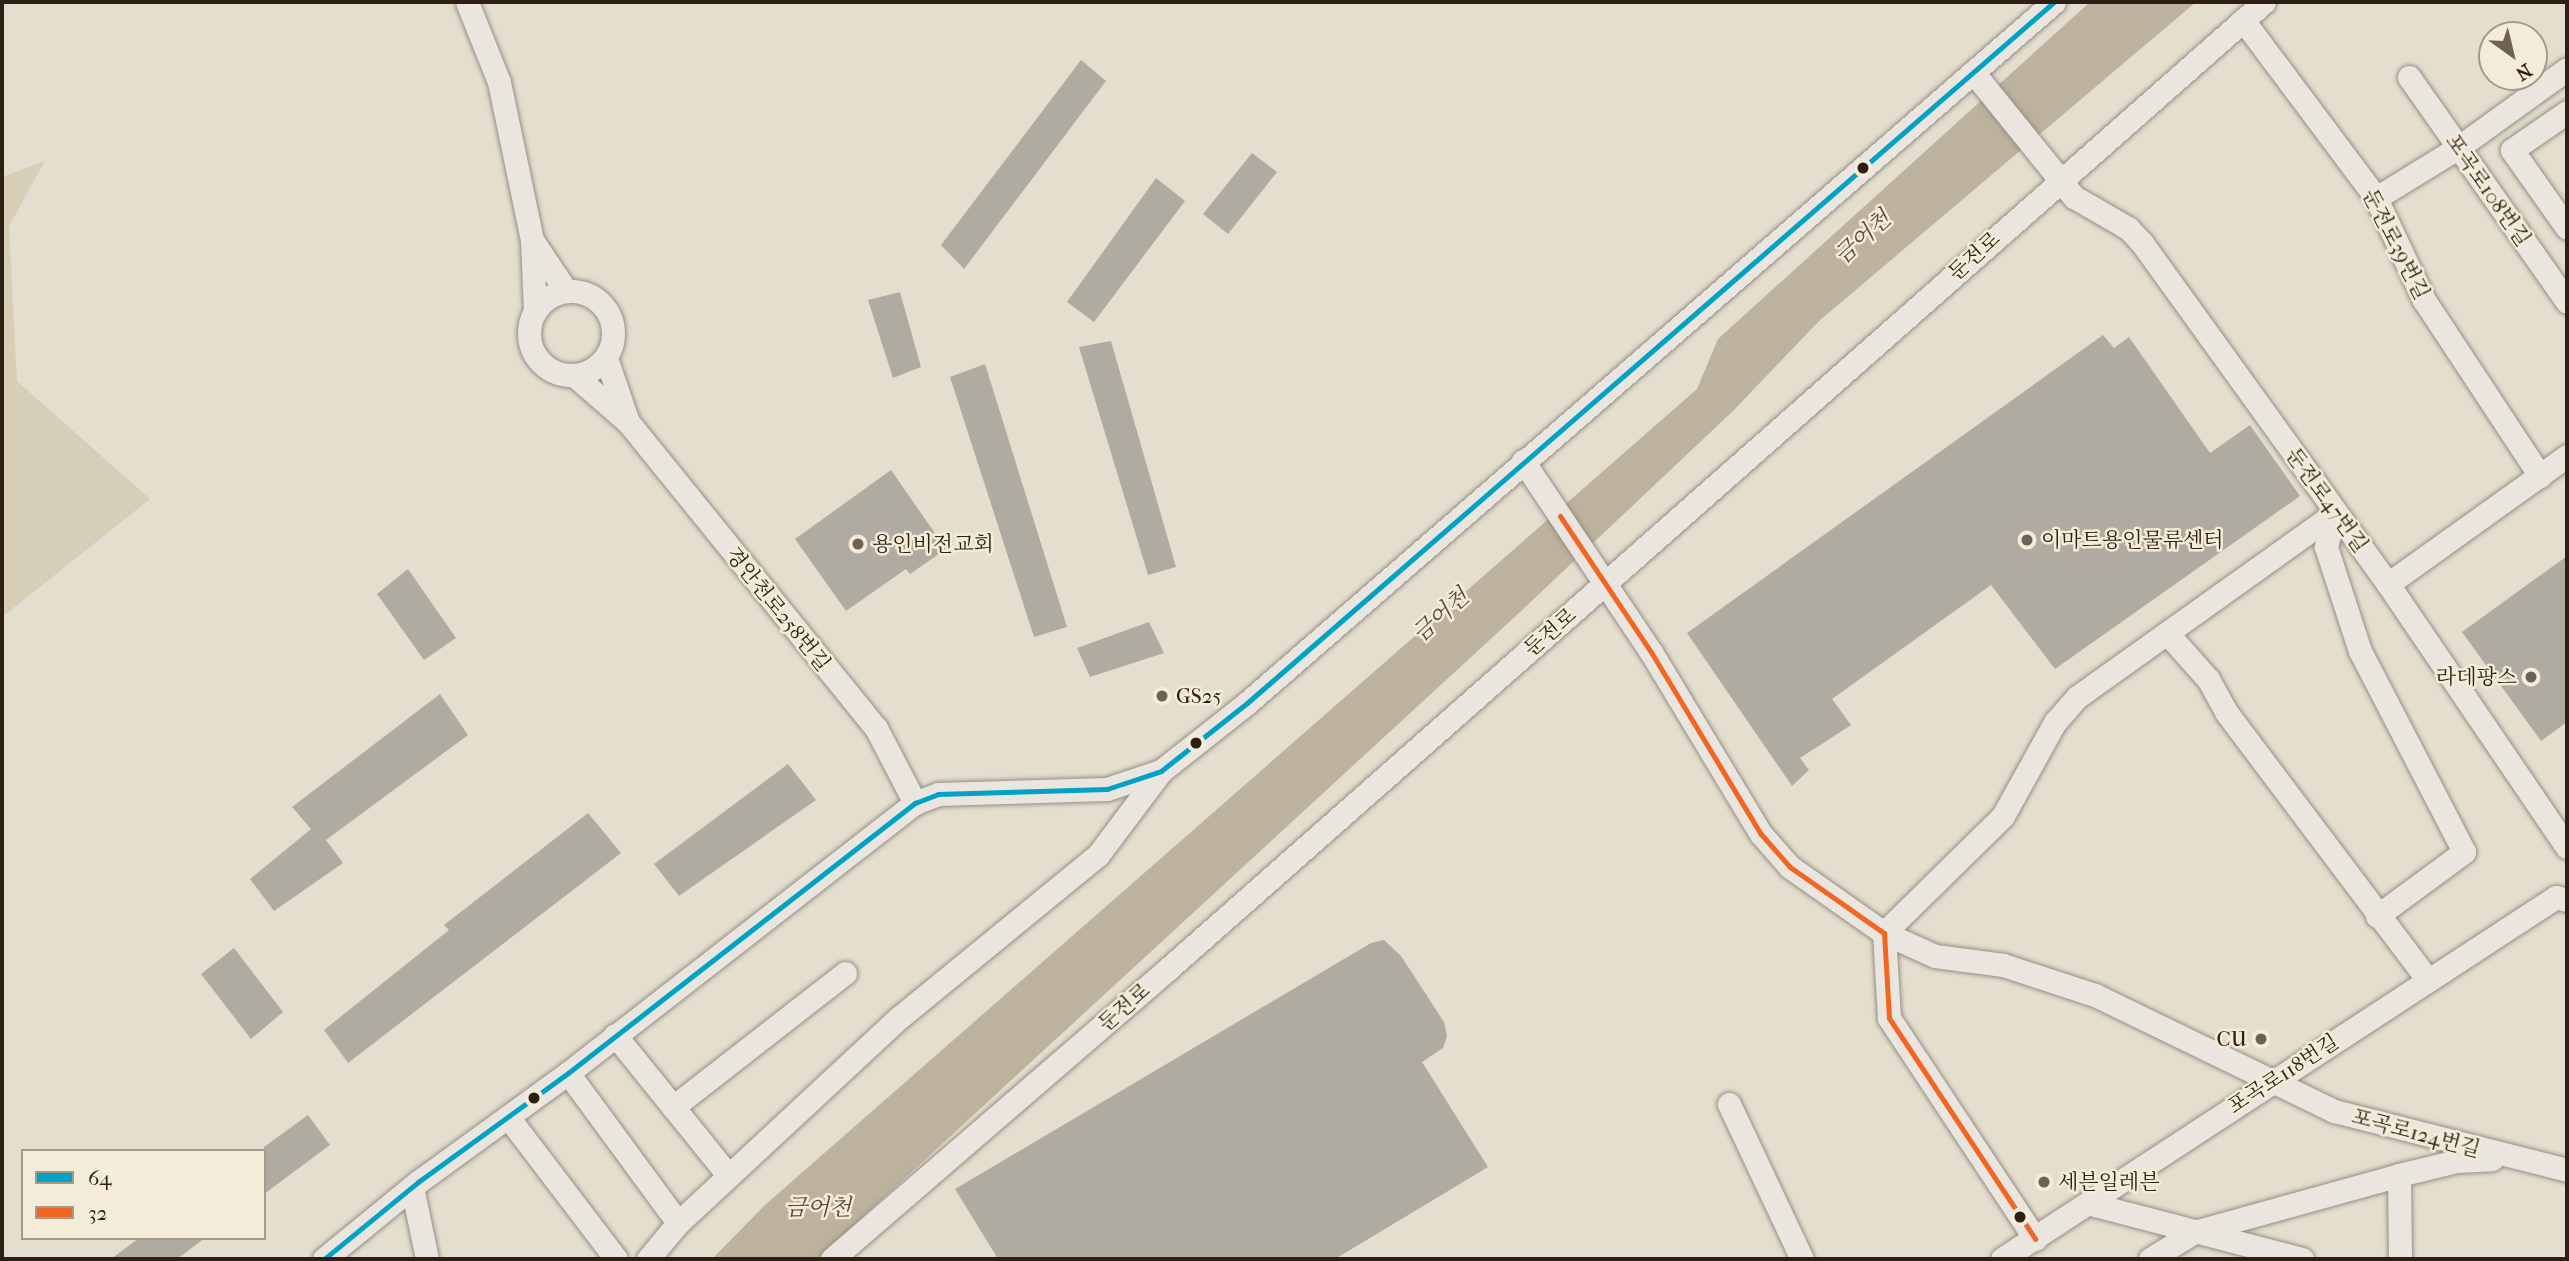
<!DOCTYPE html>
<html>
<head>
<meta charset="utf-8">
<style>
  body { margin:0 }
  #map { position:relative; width:2569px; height:1261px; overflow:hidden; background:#e4dece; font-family:"IM FELL French Canon","Noto Serif KR",serif }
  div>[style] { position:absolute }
  .green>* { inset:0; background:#d7ceb8 }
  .water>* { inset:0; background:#bdb29d }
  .building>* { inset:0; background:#b0aba0 }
  .roads { filter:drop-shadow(0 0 2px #948f85) drop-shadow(0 0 2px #948f85) }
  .minor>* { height:23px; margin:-11.5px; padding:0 11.5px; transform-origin:11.5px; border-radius:11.5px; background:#eae6df }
  .minor>.ring { margin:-11.5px; padding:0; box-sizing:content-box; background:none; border:23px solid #eae6df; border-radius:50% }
  .bus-1>* { height:5px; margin:-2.5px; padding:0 2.5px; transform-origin:2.5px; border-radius:2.5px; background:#02a2c5 }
  .bus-2>* { height:5px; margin:-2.5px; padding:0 2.5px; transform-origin:2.5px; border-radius:2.5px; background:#f26522 }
  .dots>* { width:19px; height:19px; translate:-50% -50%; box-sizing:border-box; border:4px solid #f4ecd9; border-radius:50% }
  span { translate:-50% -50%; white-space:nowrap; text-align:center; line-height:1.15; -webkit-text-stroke:5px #f4ecd9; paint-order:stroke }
  .street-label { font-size:21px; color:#2d1f13 }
  .poi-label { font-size:21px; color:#2d1f13 }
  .left { translate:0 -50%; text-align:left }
  .right { translate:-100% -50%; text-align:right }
  .water-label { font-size:23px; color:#594c3c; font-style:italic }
  .frame { position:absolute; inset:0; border:4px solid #2d1f13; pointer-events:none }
  .legend { position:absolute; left:21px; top:1149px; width:245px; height:91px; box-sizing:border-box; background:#f4ecd9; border:2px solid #a49a8a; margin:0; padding:9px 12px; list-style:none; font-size:21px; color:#2d1f13 }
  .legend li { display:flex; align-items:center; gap:14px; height:35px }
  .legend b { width:35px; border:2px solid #a49a8a }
  .north { position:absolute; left:2478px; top:21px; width:70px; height:70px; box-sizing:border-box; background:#f4ecd9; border:2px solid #a49a8a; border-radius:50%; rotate:146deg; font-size:19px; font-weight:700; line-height:28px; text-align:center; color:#2d1f13 }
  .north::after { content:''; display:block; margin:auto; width:24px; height:32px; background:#6d6254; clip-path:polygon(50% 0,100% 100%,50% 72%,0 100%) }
</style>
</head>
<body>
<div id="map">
  <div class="green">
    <div style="clip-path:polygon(45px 161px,9px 226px,17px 381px,150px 499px,2px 617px,2px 177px)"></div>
  </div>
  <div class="water">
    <div style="clip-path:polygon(2090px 2px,2196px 2px,1819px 321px,1734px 410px,1520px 612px,817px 1259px,712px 1259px,765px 1205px,1697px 389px,1718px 339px)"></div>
  </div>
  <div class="building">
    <div style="clip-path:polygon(1081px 60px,1106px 81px,964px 269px,941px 245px)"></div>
    <div style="clip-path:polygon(1252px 153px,1277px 172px,1228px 234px,1203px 214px)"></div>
    <div style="clip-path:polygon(1156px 178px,1185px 201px,1094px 322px,1067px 302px)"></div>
    <div style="clip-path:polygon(900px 292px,921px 367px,893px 378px,868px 300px)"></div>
    <div style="clip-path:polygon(2103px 335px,2114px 348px,2129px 337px,2210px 453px,2250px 425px,2300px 496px,2055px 669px,1991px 585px,1832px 699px,1851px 725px,1800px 758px,1809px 770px,1792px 786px,1687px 633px)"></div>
    <div style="clip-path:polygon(1111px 341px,1176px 567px,1148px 575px,1079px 347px)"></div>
    <div style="clip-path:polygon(985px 364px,1067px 627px,1034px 637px,950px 377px)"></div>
    <div style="clip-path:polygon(891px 470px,946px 549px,910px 574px,906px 569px,846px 611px,795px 539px)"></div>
    <div style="clip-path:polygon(2567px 556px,2567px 722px,2541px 741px,2462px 632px)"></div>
    <div style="clip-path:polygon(408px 569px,456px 638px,424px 660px,377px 594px)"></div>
    <div style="clip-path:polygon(1149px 622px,1164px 653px,1090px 677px,1077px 648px)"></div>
    <div style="clip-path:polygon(440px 694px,468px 735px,326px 840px,343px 863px,274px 911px,250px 879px,311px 829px,292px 807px)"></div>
    <div style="clip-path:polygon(788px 764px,816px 800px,679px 896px,654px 864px)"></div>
    <div style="clip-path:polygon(588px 813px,621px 853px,348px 1063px,324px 1030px,449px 930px,444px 925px)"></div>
    <div style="clip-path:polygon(1384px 940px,1401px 956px,1444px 1022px,1447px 1036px,1443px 1048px,1422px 1062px,1488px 1167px,1335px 1259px,998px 1259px,955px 1189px,1371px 943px)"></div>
    <div style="clip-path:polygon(234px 948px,283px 1012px,251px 1039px,201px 974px)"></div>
    <div style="clip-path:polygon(308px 1115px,330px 1145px,264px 1194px,264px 1147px)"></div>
    <div style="clip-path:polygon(139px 1238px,205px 1238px,177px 1259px,111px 1259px)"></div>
  </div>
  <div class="roads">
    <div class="minor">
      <div style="left:467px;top:2px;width:86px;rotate:68.2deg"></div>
      <div style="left:499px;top:82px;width:161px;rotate:78.2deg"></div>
      <div style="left:2243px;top:20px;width:222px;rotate:53.2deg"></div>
      <div style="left:2376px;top:198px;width:113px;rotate:64.8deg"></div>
      <div style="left:2424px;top:300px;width:211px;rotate:56.6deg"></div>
      <div style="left:1973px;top:72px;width:161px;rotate:51.1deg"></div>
      <div style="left:2074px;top:197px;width:62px;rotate:29.9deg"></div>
      <div style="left:2128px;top:228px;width:21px;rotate:47deg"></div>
      <div style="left:2142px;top:243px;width:420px;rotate:54.2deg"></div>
      <div style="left:2388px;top:584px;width:318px;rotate:55.8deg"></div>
      <div style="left:2409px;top:77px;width:275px;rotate:54.9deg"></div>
      <div style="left:2567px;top:112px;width:67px;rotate:145.4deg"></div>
      <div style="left:2512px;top:150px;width:95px;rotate:54.8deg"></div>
      <div style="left:2376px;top:198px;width:97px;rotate:-31.6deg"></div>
      <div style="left:2459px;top:147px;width:133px;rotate:-35.8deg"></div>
      <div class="ring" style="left:529px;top:291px;width:61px;height:61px"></div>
      <div style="left:535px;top:312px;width:72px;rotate:-92.4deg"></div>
      <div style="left:532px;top:240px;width:61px;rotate:56.3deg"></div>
      <div style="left:574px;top:375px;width:72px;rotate:41deg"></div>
      <div style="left:628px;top:422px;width:68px;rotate:-109deg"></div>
      <div style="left:628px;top:422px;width:394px;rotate:51deg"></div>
      <div style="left:876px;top:728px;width:85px;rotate:62.5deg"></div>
      <div style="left:1523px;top:461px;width:230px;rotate:56.2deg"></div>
      <div style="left:1651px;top:652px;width:213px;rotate:58.9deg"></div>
      <div style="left:1761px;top:834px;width:44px;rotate:48.7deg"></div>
      <div style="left:1790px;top:867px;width:115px;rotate:35.1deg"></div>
      <div style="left:1884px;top:933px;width:85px;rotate:86.6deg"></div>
      <div style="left:1889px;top:1018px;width:265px;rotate:56.5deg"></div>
      <div style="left:2335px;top:513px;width:317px;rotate:144.5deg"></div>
      <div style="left:2077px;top:697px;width:33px;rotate:131deg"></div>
      <div style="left:2055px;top:722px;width:107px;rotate:119deg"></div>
      <div style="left:2003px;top:816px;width:167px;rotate:135.5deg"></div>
      <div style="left:1884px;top:933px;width:56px;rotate:24.3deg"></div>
      <div style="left:1935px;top:956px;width:69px;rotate:7.5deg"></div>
      <div style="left:2003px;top:965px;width:97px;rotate:18.1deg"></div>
      <div style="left:2095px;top:995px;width:266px;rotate:25.9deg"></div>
      <div style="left:2334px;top:1111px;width:240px;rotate:14.2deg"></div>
      <div style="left:2335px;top:513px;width:35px;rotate:105deg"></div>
      <div style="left:2326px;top:547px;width:109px;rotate:71.9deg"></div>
      <div style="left:2360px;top:651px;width:226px;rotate:62.6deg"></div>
      <div style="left:2464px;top:852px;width:108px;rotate:143.7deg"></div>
      <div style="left:2388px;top:584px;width:220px;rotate:-35.6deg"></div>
      <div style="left:2167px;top:633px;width:62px;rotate:48.3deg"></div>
      <div style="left:2208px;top:679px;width:38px;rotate:61deg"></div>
      <div style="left:2226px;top:712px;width:336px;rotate:53deg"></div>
      <div style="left:615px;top:1035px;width:180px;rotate:51.1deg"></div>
      <div style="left:568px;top:1073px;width:186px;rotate:53.7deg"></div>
      <div style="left:1729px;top:1104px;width:171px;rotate:64.8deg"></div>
      <div style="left:673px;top:1107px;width:218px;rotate:-37.9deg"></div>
      <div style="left:508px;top:1117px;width:178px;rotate:52.7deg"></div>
      <div style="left:2399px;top:1175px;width:84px;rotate:89.3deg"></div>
      <div style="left:412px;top:1187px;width:74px;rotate:78.2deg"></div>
      <div style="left:2091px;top:1204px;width:218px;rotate:14.6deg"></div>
      <div style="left:324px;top:1259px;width:122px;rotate:-39.3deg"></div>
      <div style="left:418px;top:1182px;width:185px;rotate:-36deg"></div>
      <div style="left:568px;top:1073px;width:440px;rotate:-37.9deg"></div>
      <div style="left:915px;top:803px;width:25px;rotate:-21deg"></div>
      <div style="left:938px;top:794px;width:169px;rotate:-1.7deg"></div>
      <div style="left:1107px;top:789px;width:57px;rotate:-18.4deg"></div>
      <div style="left:1161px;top:771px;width:110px;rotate:-38.3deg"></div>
      <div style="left:1247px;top:703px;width:1069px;rotate:-40.98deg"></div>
      <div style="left:648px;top:1259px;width:47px;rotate:-50.2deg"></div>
      <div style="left:678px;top:1223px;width:303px;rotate:-42.9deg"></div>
      <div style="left:900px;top:1017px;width:256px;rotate:-39.3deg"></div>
      <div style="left:1098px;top:855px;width:105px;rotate:-53.1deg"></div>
      <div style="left:832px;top:1259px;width:445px;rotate:-40.8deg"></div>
      <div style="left:1169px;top:968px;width:1460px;rotate:-41.42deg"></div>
      <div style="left:2002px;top:1259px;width:662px;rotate:-33.16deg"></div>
      <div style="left:2556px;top:897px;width:11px;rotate:15deg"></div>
      <div style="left:2150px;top:1259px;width:52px;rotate:-31.5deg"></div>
      <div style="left:2194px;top:1232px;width:213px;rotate:-15.5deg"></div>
      <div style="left:2399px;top:1175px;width:60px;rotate:-13.6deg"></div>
      <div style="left:2457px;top:1161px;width:35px;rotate:-3deg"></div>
    </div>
  </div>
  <div class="bus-1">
    <div style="left:324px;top:1259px;width:122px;rotate:-39.3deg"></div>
    <div style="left:418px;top:1182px;width:185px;rotate:-36deg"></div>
    <div style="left:568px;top:1073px;width:440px;rotate:-37.9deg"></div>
    <div style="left:915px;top:803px;width:25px;rotate:-21deg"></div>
    <div style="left:938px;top:794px;width:169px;rotate:-1.7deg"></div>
    <div style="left:1107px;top:789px;width:57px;rotate:-18.4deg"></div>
    <div style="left:1161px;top:771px;width:110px;rotate:-38.3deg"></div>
    <div style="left:1247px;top:703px;width:1069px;rotate:-40.98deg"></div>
  </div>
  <div class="bus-2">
    <div style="left:1560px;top:516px;width:164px;rotate:56.2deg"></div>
    <div style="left:1651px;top:652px;width:213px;rotate:58.9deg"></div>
    <div style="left:1761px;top:834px;width:44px;rotate:48.7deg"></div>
    <div style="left:1790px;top:867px;width:115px;rotate:35.1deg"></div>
    <div style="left:1884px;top:933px;width:85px;rotate:86.6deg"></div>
    <div style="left:1889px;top:1018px;width:265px;rotate:56.5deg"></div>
  </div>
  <div class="dots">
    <div style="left:1863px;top:168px;background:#2d1f13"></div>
    <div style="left:2027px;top:540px;background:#6d6254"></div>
    <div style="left:858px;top:544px;background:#6d6254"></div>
    <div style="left:2531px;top:677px;background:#6d6254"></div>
    <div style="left:1162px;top:696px;background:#6d6254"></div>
    <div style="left:1196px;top:743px;background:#2d1f13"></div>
    <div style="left:2261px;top:1039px;background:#6d6254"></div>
    <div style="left:534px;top:1098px;background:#2d1f13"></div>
    <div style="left:2044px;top:1182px;background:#6d6254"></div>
    <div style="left:2020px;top:1217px;background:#2d1f13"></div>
  </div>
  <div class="street-label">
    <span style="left:2488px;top:190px;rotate:55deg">포곡로108번길</span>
    <span style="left:2396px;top:244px;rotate:63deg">둔전로39번길</span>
    <span style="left:1974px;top:256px;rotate:-42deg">둔전로</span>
    <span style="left:2327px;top:500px;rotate:54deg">둔전로47번길</span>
    <span style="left:778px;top:609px;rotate:51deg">경안천로258번길</span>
    <span style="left:1550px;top:632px;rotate:-41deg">둔전로</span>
    <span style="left:1124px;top:1007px;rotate:-41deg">둔전로</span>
    <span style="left:2283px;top:1074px;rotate:-33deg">포곡로118번길</span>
    <span style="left:2416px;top:1133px;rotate:15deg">포곡로124번길</span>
  </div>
  <div class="poi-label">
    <span class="left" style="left:2041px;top:540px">이마트용인물류센터</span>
    <span class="left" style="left:872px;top:544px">용인비전교회</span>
    <span class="right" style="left:2517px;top:677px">라데팡스</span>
    <span class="left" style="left:1176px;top:696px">GS25</span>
    <span class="right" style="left:2247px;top:1039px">CU</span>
    <span class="left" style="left:2058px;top:1182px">세븐일레븐</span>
  </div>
  <div class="water-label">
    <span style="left:1863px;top:238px;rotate:-42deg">금어천</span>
    <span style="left:1441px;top:616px;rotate:-42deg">금어천</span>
    <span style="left:818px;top:1208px">금어천</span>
  </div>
  <div class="frame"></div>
  <ul class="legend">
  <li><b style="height:9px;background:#02a2c5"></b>64</li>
  <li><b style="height:9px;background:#f26522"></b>32</li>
  </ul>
  <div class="north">N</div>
</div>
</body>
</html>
